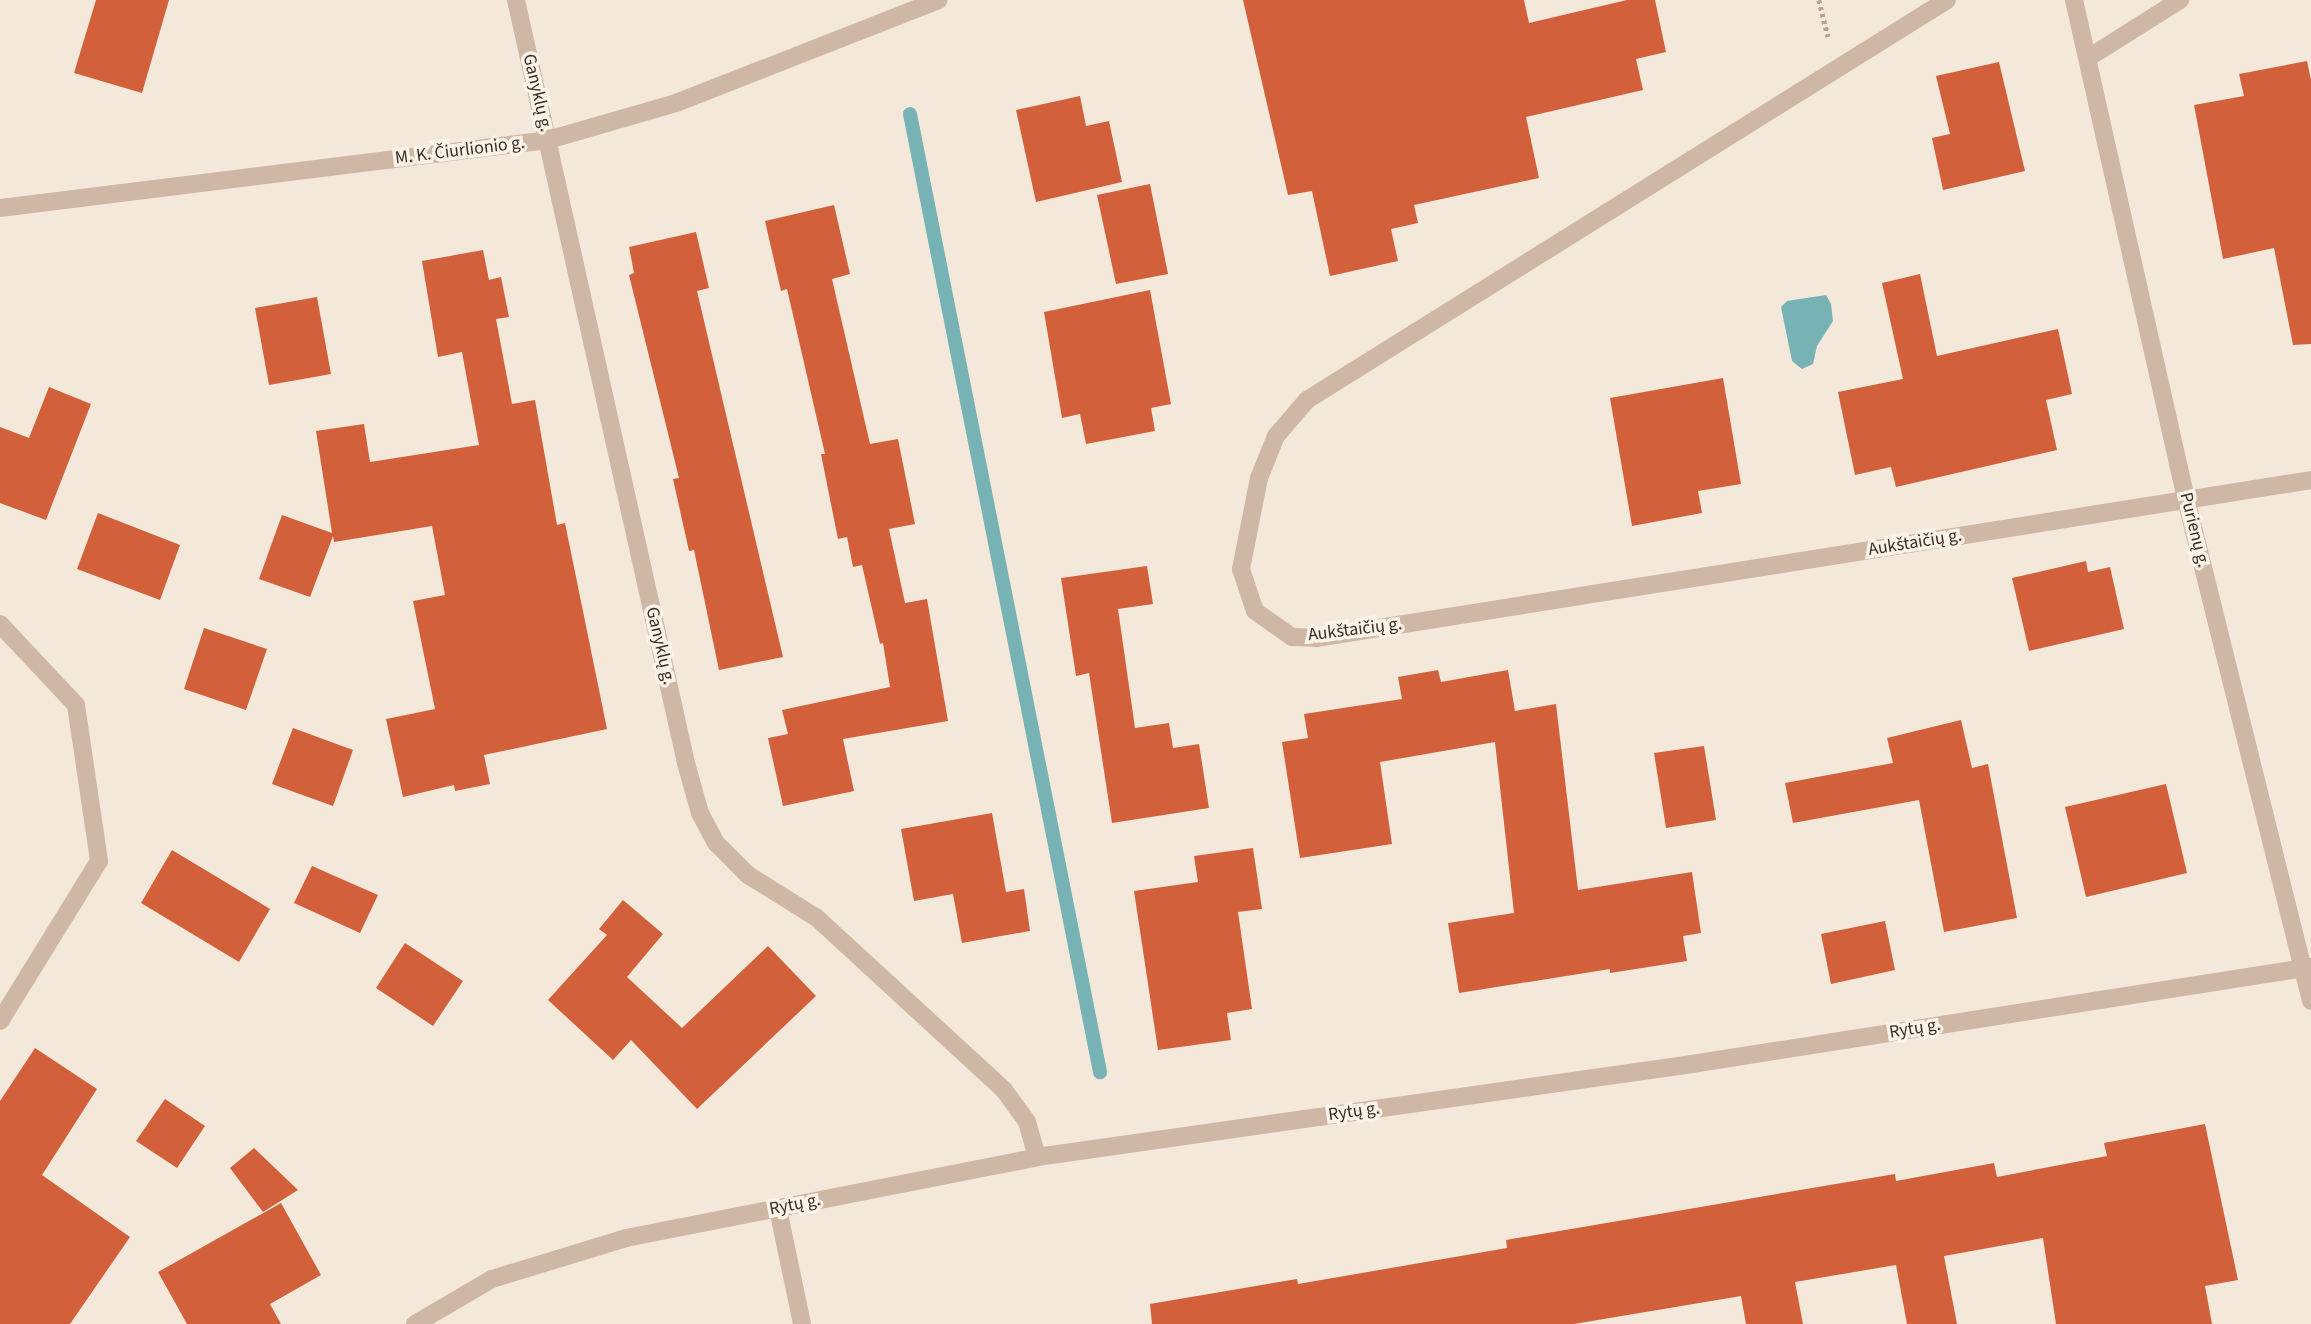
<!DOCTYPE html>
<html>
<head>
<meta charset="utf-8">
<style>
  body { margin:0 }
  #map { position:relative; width:2311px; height:1324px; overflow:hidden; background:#f4e8db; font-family:"Source Sans 3",sans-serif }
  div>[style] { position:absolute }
  .water>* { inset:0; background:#77b2b4 }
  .stream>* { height:14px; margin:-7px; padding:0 7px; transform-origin:7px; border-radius:7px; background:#77b2b4 }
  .building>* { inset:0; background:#d2603b }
  .path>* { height:4.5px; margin-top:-2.25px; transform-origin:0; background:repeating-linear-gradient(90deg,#baa28f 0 3.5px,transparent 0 7px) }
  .minor>* { height:18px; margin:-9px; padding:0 9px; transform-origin:9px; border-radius:9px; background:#ceb8a5 }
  span { translate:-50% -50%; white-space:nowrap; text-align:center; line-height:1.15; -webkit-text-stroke:7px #fbf2e8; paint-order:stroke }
  .street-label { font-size:18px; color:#392d27 }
</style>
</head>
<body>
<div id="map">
  <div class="water">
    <div style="clip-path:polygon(1826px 295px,1831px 304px,1833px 321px,1817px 346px,1813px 364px,1802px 369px,1792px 361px,1781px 307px,1787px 301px)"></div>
  </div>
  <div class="stream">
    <div style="left:910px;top:114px;width:977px;rotate:78.78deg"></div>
  </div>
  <div class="building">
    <div style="clip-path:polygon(96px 0,169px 0,142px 93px,74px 73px)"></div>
    <div style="clip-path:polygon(1243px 0,1524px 0,1529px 23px,1627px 0,1655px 0,1666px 52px,1636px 59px,1643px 90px,1526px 117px,1539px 178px,1414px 205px,1418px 223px,1391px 229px,1398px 261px,1330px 276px,1312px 191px,1288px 195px)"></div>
    <div style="clip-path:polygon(2307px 61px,2311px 80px,2311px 344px,2293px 345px,2274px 248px,2223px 259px,2194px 105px,2244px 96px,2239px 74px)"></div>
    <div style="clip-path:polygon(1999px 62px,2025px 171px,1943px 190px,1932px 138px,1950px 134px,1936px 76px)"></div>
    <div style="clip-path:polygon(1080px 96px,1086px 126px,1109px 121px,1122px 182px,1036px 202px,1016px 110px)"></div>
    <div style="clip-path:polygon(1150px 184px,1168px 274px,1116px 284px,1097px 195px)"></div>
    <div style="clip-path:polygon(834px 205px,850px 274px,832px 279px,870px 444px,898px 439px,915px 524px,889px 529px,905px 603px,927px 599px,948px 721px,843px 739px,854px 791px,783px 806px,768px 738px,788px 734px,782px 710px,890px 687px,883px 643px,880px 644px,862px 565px,853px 567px,847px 537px,838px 539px,821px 454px,825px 454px,787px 289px,781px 291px,765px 221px)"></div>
    <div style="clip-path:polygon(696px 232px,709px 288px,697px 291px,783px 657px,719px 670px,694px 550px,689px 551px,673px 479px,679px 478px,629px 275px,634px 273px,629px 247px)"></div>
    <div style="clip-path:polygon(483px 250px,489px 280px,501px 277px,509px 317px,496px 319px,512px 404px,535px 400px,557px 525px,565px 523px,607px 729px,484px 755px,490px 784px,455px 791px,454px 785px,403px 797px,386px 719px,435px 709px,413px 601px,445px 595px,432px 526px,334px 542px,333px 536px,310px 597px,259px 579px,282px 515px,332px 533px,316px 431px,364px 424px,370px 462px,479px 445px,462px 352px,438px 357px,422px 261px)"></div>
    <div style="clip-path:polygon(1920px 274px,1937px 356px,2058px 329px,2072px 394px,2046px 400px,2057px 450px,1896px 487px,1891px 467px,1855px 475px,1838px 392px,1903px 379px,1882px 283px)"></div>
    <div style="clip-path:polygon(1150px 290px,1171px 404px,1151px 408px,1155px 431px,1086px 444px,1080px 414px,1062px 418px,1044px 312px)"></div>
    <div style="clip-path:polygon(317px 297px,331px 374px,269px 385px,255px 308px)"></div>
    <div style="clip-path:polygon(1723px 378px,1741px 484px,1698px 491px,1702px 513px,1632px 526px,1610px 398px)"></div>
    <div style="clip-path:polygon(49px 387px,91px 404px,46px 520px,0 503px,0 427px,29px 438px)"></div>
    <div style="clip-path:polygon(98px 513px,180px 545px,160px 600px,77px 569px)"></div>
    <div style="clip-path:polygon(2086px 561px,2088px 572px,2110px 567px,2124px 629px,2029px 651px,2012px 578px)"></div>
    <div style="clip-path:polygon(1147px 566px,1153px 604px,1118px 609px,1135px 728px,1169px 723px,1173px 748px,1199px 744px,1209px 808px,1112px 823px,1089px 673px,1076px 676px,1061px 578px)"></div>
    <div style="clip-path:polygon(204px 628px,267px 649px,246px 710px,184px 689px)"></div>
    <div style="clip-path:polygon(1438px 670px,1441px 682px,1508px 670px,1515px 711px,1556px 704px,1578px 890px,1692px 872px,1701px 933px,1683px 936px,1687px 961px,1610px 973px,1610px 969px,1459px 993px,1448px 923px,1514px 913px,1495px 742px,1380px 762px,1392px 844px,1300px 858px,1282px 742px,1308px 738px,1304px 714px,1402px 699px,1398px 677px)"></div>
    <div style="clip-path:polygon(1961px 720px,1972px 768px,1988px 764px,2017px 918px,1944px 932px,1919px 800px,1793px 823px,1785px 783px,1893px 763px,1887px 738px)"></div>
    <div style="clip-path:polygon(293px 728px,353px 750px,333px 806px,272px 784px)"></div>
    <div style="clip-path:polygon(1704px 746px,1716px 820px,1666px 828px,1654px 753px)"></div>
    <div style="clip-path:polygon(2166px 784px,2187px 873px,2086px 897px,2065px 807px)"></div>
    <div style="clip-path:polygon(992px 813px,1006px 892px,1024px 889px,1030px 931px,962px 943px,953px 894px,914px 901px,901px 829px)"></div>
    <div style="clip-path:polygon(1253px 848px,1262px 909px,1238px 912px,1252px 1009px,1227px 1013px,1231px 1040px,1158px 1050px,1134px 891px,1198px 882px,1194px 856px)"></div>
    <div style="clip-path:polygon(172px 850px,270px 909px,239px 962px,141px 903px)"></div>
    <div style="clip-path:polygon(312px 866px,378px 895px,360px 933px,294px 903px)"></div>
    <div style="clip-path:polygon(623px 900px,663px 934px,627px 977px,682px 1028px,768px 946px,816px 996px,697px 1109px,631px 1040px,613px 1060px,548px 1000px,607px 935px,599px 929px)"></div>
    <div style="clip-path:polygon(1885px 921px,1895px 970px,1831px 984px,1821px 934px)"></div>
    <div style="clip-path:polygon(405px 943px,463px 981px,433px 1026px,376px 988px)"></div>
    <div style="clip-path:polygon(35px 1048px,97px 1089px,42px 1175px,130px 1237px,70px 1324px,0 1324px,0 1101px)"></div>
    <div style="clip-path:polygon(165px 1099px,205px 1126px,177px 1168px,136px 1141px)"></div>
    <div style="clip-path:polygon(2205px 1124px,2238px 1280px,2205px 1286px,2212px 1324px,2056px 1324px,2043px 1238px,1944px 1256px,1957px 1324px,1907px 1324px,1896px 1265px,1795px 1282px,1803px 1324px,1746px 1324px,1741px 1296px,1574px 1324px,1152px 1324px,1150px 1304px,1297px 1279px,1298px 1284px,1507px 1248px,1506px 1240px,1895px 1174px,1896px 1181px,1994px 1163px,1997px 1177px,2107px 1156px,2104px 1143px)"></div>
    <div style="clip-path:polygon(254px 1148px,298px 1190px,263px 1212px,230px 1168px)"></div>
    <div style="clip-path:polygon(281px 1203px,321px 1275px,270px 1304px,281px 1324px,187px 1324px,158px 1272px)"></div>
  </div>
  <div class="path">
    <div style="left:1819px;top:0;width:38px;rotate:76deg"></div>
  </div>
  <div class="minor">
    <div style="left:516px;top:0;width:782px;rotate:77.44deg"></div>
    <div style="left:686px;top:763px;width:52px;rotate:74.4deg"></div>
    <div style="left:700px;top:813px;width:34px;rotate:62deg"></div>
    <div style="left:716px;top:843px;width:45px;rotate:45deg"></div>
    <div style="left:748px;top:875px;width:81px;rotate:31.9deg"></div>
    <div style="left:817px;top:918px;width:254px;rotate:42.6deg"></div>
    <div style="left:1004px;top:1090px;width:39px;rotate:54deg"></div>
    <div style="left:1027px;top:1122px;width:36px;rotate:74deg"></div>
    <div style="left:1947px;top:0;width:755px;rotate:147.99deg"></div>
    <div style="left:1307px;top:400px;width:48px;rotate:130.7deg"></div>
    <div style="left:1276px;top:436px;width:45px;rotate:112deg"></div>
    <div style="left:1259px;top:478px;width:93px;rotate:101.2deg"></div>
    <div style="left:1241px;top:569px;width:44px;rotate:71.6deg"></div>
    <div style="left:1255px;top:611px;width:45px;rotate:35.1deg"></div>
    <div style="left:1292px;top:637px;width:24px;rotate:2deg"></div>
    <div style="left:1316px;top:638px;width:1007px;rotate:-9.02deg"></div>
    <div style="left:2074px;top:0;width:511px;rotate:77.35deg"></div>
    <div style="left:2186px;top:499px;width:517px;rotate:76.02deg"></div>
    <div style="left:2088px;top:58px;width:109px;rotate:-32.2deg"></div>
    <div style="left:0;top:208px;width:552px;rotate:-7.07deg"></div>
    <div style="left:548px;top:140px;width:133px;rotate:-16.1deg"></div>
    <div style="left:676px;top:103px;width:282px;rotate:-21.4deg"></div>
    <div style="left:0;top:624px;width:111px;rotate:46.8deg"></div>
    <div style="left:76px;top:705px;width:158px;rotate:81.6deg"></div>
    <div style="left:99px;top:861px;width:188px;rotate:121.7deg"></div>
    <div style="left:778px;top:1209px;width:117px;rotate:78.2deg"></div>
    <div style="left:415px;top:1324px;width:89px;rotate:-30.3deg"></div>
    <div style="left:492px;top:1279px;width:140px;rotate:-17deg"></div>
    <div style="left:626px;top:1238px;width:419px;rotate:-11.1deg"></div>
    <div style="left:1037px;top:1157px;width:648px;rotate:-8.07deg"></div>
    <div style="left:1679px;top:1066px;width:640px;rotate:-8.9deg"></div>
  </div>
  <div class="street-label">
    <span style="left:537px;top:93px;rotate:77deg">Ganyklų g.</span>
    <span style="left:460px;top:151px;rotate:-7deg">M. K. Čiurlionio g.</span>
    <span style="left:2194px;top:530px;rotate:76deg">Purienų g.</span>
    <span style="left:1915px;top:543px;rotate:-9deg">Aukštaičių g.</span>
    <span style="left:1355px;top:630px;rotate:-7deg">Aukštaičių g.</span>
    <span style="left:660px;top:646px;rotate:77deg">Ganyklų g.</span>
    <span style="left:1915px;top:1029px;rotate:-9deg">Rytų g.</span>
    <span style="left:1354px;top:1112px;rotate:-8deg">Rytų g.</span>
    <span style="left:795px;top:1205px;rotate:-11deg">Rytų g.</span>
  </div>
</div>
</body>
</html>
